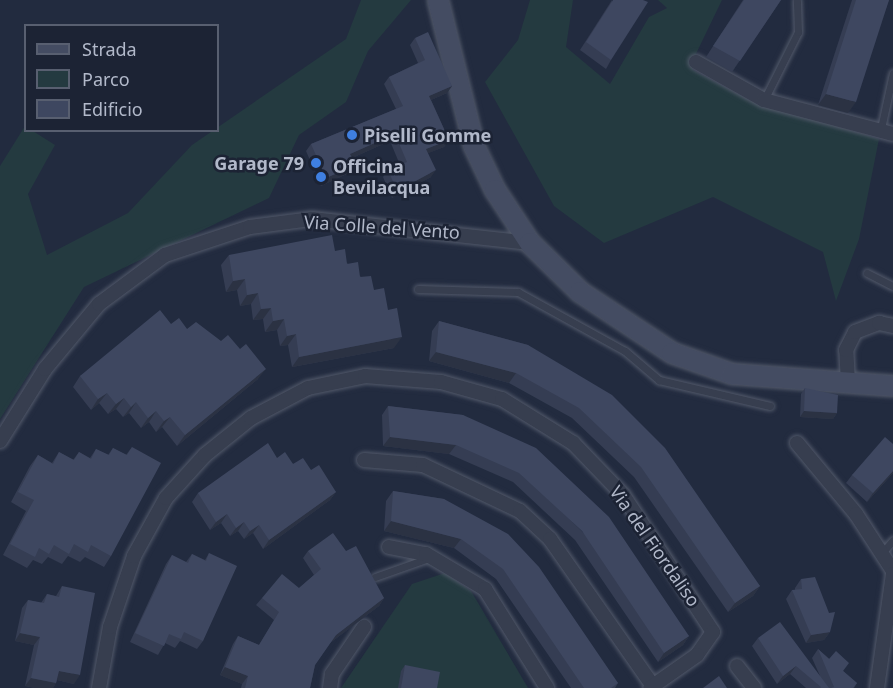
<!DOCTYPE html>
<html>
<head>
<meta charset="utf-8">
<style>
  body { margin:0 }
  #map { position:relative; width:893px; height:688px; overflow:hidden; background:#222b3f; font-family:"Noto Sans",sans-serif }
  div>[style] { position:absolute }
  .green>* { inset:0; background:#243a40 }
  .roads { filter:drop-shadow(0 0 2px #52596a) drop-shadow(0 0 2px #52596a) }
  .lane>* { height:7px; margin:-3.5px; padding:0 3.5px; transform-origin:3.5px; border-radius:3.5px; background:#373e4f }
  .street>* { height:14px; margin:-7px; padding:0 7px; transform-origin:7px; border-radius:7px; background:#373e4f }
  .secondary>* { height:20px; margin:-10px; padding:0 10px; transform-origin:10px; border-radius:10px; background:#444c62 }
  .wall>* { inset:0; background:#353d53 }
  .shaded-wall>* { inset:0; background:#2b3243 }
  .building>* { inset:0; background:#3e4760 }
  .dots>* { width:16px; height:16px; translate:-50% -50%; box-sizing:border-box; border:3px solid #1c2334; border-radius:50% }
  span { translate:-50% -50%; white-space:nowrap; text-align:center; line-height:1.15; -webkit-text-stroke:5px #1c2334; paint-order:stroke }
  .poi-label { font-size:18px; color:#b2b9ca; font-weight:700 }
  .left { translate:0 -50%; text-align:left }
  .right { translate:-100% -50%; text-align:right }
  .street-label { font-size:18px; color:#b2b9ca }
  .legend { position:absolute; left:24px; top:24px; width:195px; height:108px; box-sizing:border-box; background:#1c2334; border:2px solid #585f70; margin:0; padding:8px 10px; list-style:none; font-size:18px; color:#b2b9ca }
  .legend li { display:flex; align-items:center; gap:12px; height:30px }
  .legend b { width:30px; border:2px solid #585f70 }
</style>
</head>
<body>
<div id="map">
  <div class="green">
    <div style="clip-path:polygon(361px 0,411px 0,368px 51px,346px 102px,299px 135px,269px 198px,84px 287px,0 419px,0 166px,25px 126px,55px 145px,28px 194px,47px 255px,128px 213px,192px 145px,346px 39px)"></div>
    <div style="clip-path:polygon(530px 0,573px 0,566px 47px,610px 84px,649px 17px,667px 8px,658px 0,722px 0,693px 60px,693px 70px,749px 100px,879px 139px,859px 239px,836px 301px,823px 252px,713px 197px,604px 243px,554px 206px,485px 82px,518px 40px)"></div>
    <div style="clip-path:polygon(445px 573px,471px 591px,528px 688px,341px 688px,412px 584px)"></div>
  </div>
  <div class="roads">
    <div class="lane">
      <div style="left:764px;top:100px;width:76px;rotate:-63.4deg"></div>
      <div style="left:798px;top:32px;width:32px;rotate:-92deg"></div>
      <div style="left:880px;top:133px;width:61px;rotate:-77.8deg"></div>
      <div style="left:867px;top:273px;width:29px;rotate:27deg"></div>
      <div style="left:418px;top:289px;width:100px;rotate:1.7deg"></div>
      <div style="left:518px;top:292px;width:122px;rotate:28.9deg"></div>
      <div style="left:625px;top:351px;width:45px;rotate:40.5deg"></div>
      <div style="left:659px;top:380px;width:114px;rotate:13.2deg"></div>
      <div style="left:881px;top:554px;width:18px;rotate:-49deg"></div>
      <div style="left:375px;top:577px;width:57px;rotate:-19.4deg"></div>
    </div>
    <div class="street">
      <div style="left:696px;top:62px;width:78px;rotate:29.2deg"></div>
      <div style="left:764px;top:100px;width:133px;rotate:14.8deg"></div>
      <div style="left:848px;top:383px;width:33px;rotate:-93deg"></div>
      <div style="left:846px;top:350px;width:20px;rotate:-63deg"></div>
      <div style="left:855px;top:332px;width:26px;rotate:-21deg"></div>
      <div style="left:879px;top:323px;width:14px;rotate:12deg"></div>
      <div style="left:0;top:441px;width:85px;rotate:-58deg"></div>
      <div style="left:45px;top:369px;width:85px;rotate:-50.3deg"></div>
      <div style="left:99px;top:304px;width:82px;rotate:-36.6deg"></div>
      <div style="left:165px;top:255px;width:89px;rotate:-18.2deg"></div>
      <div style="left:250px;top:227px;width:63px;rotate:-7.4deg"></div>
      <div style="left:312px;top:219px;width:219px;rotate:6.3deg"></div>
      <div style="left:797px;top:443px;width:92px;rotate:50.3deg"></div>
      <div style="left:856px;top:514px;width:68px;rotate:57deg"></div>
      <div style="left:364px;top:460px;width:59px;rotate:4.8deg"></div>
      <div style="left:423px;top:465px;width:107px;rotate:25.4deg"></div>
      <div style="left:520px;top:511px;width:41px;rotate:43deg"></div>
      <div style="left:550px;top:539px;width:179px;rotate:55deg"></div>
      <div style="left:389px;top:547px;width:38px;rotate:11deg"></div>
      <div style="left:426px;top:554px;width:69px;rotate:30.7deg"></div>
      <div style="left:485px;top:589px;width:117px;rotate:57.9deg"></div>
      <div style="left:737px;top:666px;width:28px;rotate:52deg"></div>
      <div style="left:99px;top:688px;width:62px;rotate:-79.8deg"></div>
      <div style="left:110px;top:627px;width:75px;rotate:-71.3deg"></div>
      <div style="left:134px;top:556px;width:66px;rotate:-61.1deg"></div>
      <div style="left:166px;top:498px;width:58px;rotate:-47.8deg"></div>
      <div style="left:205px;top:455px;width:59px;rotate:-38.8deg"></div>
      <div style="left:251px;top:418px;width:64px;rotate:-27.8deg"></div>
      <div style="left:308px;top:388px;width:58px;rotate:-11.9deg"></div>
      <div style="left:365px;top:376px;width:76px;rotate:4.5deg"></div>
      <div style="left:441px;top:382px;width:63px;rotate:15.6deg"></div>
      <div style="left:502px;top:399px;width:84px;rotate:31.8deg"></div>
      <div style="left:573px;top:443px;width:72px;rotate:46.1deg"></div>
      <div style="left:623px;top:495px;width:164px;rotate:56.7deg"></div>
      <div style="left:713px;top:632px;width:28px;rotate:125deg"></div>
      <div style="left:697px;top:655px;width:57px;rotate:144.9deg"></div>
      <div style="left:330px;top:688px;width:14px;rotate:-82deg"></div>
      <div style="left:332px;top:674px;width:57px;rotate:-55.8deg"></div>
      <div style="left:877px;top:688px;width:115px;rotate:-82deg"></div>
    </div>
    <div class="secondary">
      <div style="left:438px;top:0;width:150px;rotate:76.1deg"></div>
      <div style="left:474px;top:146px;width:49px;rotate:64.5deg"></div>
      <div style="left:495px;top:190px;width:64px;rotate:56.6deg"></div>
      <div style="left:530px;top:243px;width:70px;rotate:44.4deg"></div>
      <div style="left:580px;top:292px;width:110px;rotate:33.5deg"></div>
      <div style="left:672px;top:353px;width:64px;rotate:19.3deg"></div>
      <div style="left:732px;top:374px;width:161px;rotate:4.3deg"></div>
    </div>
  </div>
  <div class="wall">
    <div style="clip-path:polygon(612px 0,611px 60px,606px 69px,580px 50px)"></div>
    <div style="clip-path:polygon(743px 0,781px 0,732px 72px,706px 57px)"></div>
    <div style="clip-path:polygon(852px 0,889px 0,848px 113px,818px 105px)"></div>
    <div style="clip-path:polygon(415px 38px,452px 86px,447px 93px,431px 100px,449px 140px,444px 147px,428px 153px,431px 177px,392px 198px,383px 177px,388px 170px,400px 165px,390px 141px,352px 158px,351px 172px,321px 186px,306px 151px,311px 144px,396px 109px,384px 84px,389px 77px,418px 63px,410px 45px)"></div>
    <div style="clip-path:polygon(335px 251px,374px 290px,394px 348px,292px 367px,288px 345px,280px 346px,277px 330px,265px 332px,263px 319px,253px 320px,251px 304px,240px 306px,237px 290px,226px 292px,221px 265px,229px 255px)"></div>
    <div style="clip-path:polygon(439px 321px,528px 345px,760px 586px,753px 596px,728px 612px,634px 477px,572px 418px,509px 383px,429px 361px,432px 331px)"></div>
    <div style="clip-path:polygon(171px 324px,187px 329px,258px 379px,177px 446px,162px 427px,156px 432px,149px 422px,141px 428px,129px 413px,123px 417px,116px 409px,108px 414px,99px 403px,91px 410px,73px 387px,80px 376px)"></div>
    <div style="clip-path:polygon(805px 388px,837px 413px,833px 419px,800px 417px,801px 394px)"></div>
    <div style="clip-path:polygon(388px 406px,463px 415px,689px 636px,683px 645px,658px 662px,575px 540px,513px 482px,449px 454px,383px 446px,382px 415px)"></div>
    <div style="clip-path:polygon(893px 444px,893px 473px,867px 502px,846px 483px,852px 475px)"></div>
    <div style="clip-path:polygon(132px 447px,111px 556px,104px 567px,85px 557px,80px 562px,68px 556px,62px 564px,48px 557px,42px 564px,33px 560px,27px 568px,3px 555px,26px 511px,11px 502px,30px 466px,38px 455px,52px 463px,59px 452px,73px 460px,79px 452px,90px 458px,96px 449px,108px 455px,113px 448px,126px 455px)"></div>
    <div style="clip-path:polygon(277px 458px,311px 470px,336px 492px,330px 500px,263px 549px,253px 533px,244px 539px,238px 531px,230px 536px,221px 523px,210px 530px,192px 502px,198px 493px)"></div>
    <div style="clip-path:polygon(393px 491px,444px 499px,618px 683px,615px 688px,571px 688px,496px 579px,454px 548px,384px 531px,386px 501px)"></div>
    <div style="clip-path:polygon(308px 551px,346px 551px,384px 598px,379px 606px,330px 643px,315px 665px,310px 688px,241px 688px,242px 684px,220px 675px,233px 644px,238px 636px,259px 645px,274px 620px,256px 605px,262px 598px,299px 588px,314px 575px,303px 558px)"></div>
    <div style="clip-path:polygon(209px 553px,203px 641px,197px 649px,180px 641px,175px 648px,165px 643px,158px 655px,130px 642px,166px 564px,172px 555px,186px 562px,192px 554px,205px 560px)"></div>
    <div style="clip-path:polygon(801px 579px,830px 632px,824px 640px,806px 643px,786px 599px,792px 590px,795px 590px,795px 588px)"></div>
    <div style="clip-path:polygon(62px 586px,74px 684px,57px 680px,56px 683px,53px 688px,35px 688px,25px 686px,34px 645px,15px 641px,22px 608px,28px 600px,41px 603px,47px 594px,56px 596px)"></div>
    <div style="clip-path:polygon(758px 638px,820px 676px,812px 658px,818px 649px,857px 683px,854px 688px,806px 688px,790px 674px,777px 684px,752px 646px)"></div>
    <div style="clip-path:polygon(405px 665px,437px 688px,398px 688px,401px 671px)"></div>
  </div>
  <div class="shaded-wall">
    <div style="clip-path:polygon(452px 86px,447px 93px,424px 103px,429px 96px)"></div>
    <div style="clip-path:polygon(826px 94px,856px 102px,848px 113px,818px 105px)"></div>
    <div style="clip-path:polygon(395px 134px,390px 141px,345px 161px,350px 154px)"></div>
    <div style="clip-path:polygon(449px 140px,444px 147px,421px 156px,426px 149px)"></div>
    <div style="clip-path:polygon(356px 165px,351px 172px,321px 186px,326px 178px)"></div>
    <div style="clip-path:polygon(436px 170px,431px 177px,392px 198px,397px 191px)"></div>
    <div style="clip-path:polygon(245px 279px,237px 290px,226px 292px,233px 281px)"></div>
    <div style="clip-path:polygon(258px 293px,251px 304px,240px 306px,247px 295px)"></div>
    <div style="clip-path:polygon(271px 308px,263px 319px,253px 320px,261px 309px)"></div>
    <div style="clip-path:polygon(284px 319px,277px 330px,265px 332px,273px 321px)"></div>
    <div style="clip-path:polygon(296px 334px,288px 345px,280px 346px,287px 336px)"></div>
    <div style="clip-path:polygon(402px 337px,394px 348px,292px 367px,299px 357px)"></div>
    <div style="clip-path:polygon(436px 352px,516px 373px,509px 383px,429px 361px)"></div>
    <div style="clip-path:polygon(266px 369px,258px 379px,177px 446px,185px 435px)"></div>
    <div style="clip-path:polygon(107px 393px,99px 403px,91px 410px,98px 399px)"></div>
    <div style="clip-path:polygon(124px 398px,116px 409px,108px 414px,116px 404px)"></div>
    <div style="clip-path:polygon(136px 402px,129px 413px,123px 417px,131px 407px)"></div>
    <div style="clip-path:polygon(156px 411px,149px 422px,141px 428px,148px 418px)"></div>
    <div style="clip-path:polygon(804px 411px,837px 413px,833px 419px,800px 417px)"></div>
    <div style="clip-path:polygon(170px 417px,162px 427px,156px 432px,164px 421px)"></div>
    <div style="clip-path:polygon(390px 437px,456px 445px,449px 454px,383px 446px)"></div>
    <div style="clip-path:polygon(893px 471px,893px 473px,867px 502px,873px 493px)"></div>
    <div style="clip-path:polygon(336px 492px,330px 500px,263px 549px,269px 540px)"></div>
    <div style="clip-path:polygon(227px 514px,221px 523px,210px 530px,216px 522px)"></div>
    <div style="clip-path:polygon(391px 521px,461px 539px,454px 548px,384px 531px)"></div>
    <div style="clip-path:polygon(244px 522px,238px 531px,230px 536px,236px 528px)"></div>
    <div style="clip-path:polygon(259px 525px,253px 533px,244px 539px,250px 531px)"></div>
    <div style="clip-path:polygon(760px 586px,753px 596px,728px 612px,735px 603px)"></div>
    <div style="clip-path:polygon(384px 598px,379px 606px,330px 643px,336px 635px)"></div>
    <div style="clip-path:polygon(830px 632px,824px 640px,806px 643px,811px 635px)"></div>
    <div style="clip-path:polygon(20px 633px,40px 637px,34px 645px,15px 641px)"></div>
    <div style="clip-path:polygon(689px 636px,683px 645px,658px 662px,664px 653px)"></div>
    <div style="clip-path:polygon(796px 666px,790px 674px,777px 684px,783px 676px)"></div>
    <div style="clip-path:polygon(225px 667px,248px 676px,242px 684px,220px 675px)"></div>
    <div style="clip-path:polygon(59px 671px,80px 675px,74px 684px,53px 679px)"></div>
    <div style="clip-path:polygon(31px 678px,56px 683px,53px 688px,35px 688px,25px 686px)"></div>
  </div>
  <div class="building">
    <div style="clip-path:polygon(613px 0,643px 0,648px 2px,611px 60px,586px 42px)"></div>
    <div style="clip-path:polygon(744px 0,781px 0,740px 61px,713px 46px)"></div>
    <div style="clip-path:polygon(856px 0,889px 0,856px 102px,826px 94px)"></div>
    <div style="clip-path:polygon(428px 32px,452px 86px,429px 96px,449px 140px,426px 149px,436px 170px,397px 191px,388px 170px,407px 162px,395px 134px,350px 154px,356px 165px,326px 178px,311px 144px,403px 106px,389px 77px,425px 60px,415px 38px)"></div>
    <div style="clip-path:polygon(332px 235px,335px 251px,345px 249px,347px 264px,358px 262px,360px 277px,371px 276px,374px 290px,384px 288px,388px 310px,397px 308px,402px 337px,299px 357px,296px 334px,287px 336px,284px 319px,273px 321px,271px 308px,261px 309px,258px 293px,247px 295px,245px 279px,233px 281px,229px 255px)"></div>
    <div style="clip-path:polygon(160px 310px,171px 324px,179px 318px,187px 329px,196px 322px,221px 341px,228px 335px,240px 349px,246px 344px,266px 369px,185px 435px,170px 417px,164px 421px,156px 411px,148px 418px,136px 402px,131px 407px,124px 398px,116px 404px,107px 393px,98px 399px,80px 376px)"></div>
    <div style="clip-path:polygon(439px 321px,528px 345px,612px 395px,665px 448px,760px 586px,735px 603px,641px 467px,579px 408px,516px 373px,436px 352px)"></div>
    <div style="clip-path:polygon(805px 388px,838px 395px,837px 413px,804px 411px)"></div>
    <div style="clip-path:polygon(388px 406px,463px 415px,536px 448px,609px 517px,689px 636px,664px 653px,582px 531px,519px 473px,456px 445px,390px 437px)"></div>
    <div style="clip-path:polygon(885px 437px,893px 444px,893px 471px,873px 493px,852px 475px)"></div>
    <div style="clip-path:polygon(268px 443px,277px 458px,285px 452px,293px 464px,303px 458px,311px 470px,319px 465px,336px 492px,269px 540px,259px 525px,250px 531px,244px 522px,236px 528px,227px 514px,216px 522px,198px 493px)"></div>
    <div style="clip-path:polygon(132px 447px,161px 463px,111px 556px,91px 545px,88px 552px,74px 544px,69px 554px,54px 545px,49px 554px,39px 548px,35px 557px,10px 544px,34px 500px,18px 492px,38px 455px,53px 464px,59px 452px,74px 460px,79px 452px,91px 459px,96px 449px,109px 455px,113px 448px,127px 455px)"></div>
    <div style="clip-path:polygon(393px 491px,444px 499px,508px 534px,539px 567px,618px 683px,611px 688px,584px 688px,503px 569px,461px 539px,391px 521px)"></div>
    <div style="clip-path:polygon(333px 533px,346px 551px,356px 546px,384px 598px,336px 635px,315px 665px,310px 688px,245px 688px,248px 676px,225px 667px,238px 636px,259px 645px,279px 612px,262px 598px,282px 574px,299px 588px,321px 569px,308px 551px)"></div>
    <div style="clip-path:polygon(209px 553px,237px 566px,203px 641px,184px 632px,181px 639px,169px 634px,164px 646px,135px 633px,172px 555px,188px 563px,192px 554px,206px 561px)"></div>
    <div style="clip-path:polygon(815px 577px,829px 613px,835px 612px,830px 632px,811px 635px,792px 590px,802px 589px,801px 579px)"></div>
    <div style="clip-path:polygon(62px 586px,95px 593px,80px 675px,59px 671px,56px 683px,31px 678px,40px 637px,20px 633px,28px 600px,44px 603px,47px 594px,59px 597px)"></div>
    <div style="clip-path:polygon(780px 622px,829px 688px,820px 688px,821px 687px,796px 666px,783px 676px,758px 638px)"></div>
    <div style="clip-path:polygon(818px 649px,829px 659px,836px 651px,849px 663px,843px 671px,857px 683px,853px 688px,831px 688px,834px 687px)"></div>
    <div style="clip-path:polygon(405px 665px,440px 672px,437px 688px,401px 688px)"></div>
    <div style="clip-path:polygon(719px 676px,727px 688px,703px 688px)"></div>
  </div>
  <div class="dots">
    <div style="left:352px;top:135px;background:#3f7fe0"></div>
    <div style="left:316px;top:163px;background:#3f7fe0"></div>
    <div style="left:321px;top:177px;background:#3f7fe0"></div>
  </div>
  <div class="poi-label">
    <span class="left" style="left:364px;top:135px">Piselli Gomme</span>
    <span class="right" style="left:304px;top:163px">Garage 79</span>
    <span class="left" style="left:333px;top:177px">Officina<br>Bevilacqua</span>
  </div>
  <div class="street-label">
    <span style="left:382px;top:227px;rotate:4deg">Via Colle del Vento</span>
    <span style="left:655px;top:546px;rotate:55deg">Via del Fiordaliso</span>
  </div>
  <ul class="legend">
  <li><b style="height:8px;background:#444c62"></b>Strada</li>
  <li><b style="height:16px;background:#243a40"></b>Parco</li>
  <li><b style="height:16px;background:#3e4760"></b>Edificio</li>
  </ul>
</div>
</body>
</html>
